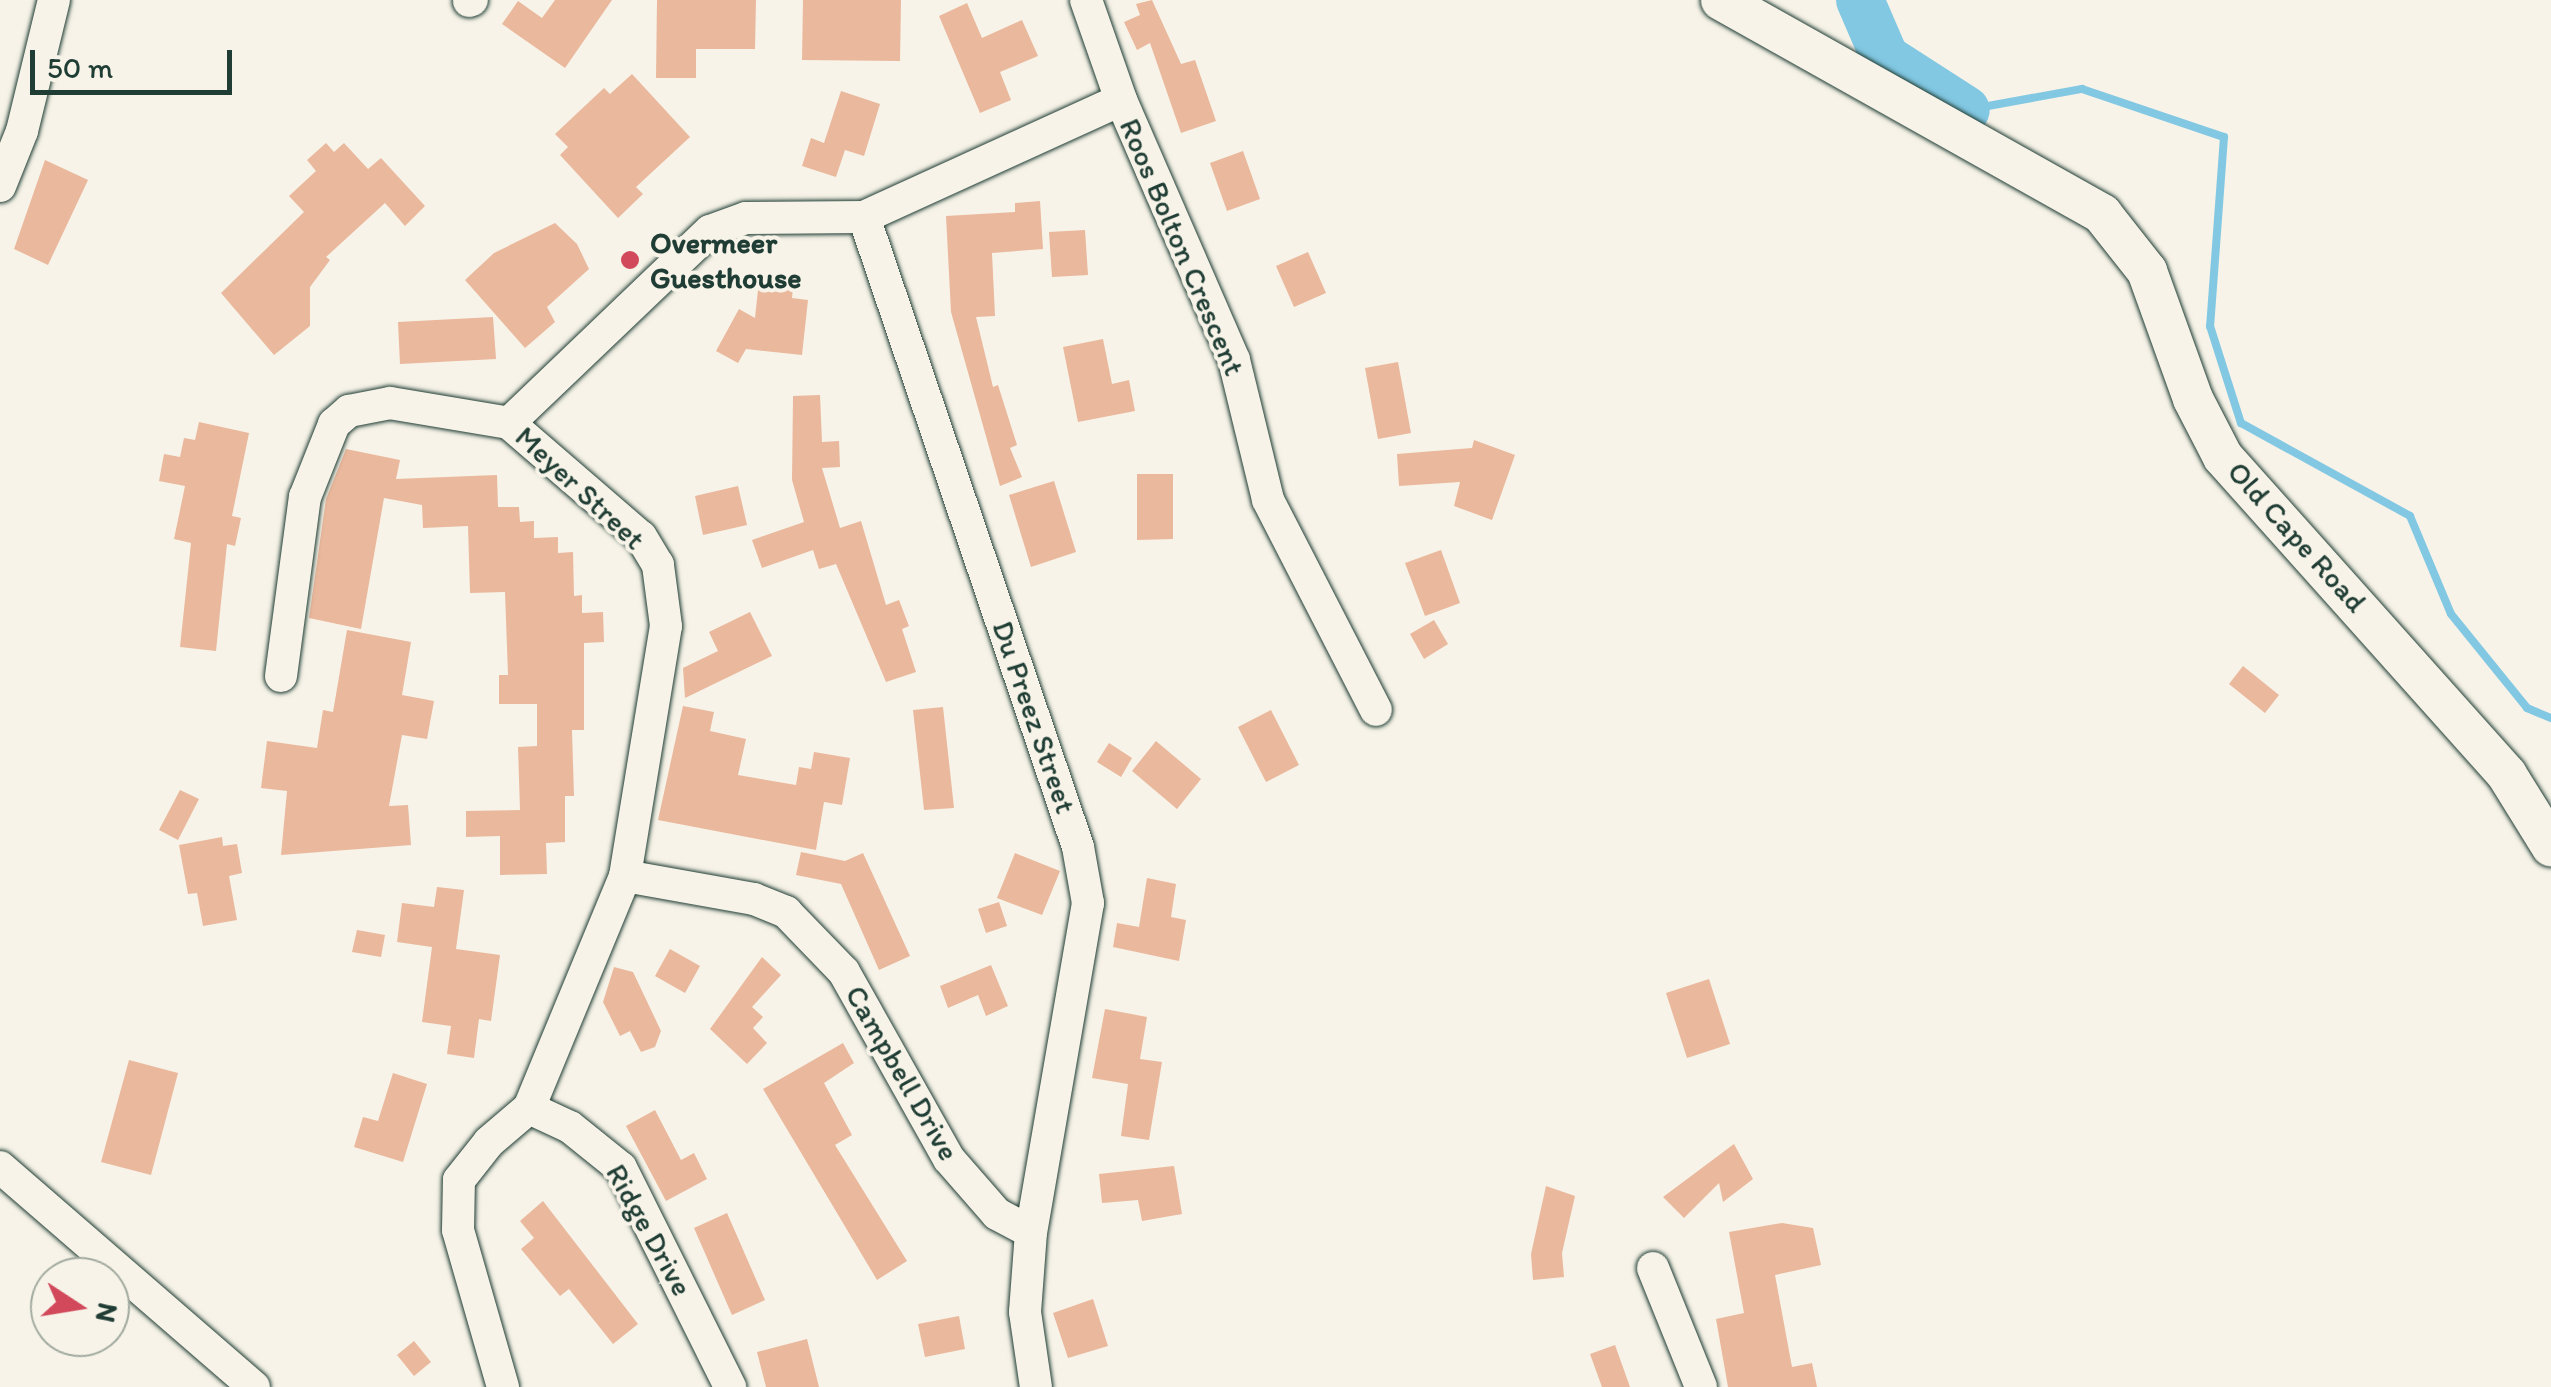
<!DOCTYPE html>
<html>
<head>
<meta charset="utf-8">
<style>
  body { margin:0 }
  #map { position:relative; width:2551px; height:1387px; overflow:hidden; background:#f7f3e8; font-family:Itim,sans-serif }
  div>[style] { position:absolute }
  .stream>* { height:8px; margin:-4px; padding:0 4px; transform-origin:4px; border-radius:4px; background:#82c8e3 }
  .river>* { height:48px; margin:-24px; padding:0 24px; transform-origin:24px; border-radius:24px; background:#82c8e3 }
  .building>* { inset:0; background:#eab89c }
  .roads { filter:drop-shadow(0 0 2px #1f3d34) drop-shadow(0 0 2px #1f3d34) }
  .minor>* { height:32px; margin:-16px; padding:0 16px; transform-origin:16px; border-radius:16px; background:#f7f3e8 }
  .tertiary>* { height:40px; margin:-20px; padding:0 20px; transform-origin:20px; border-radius:20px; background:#f7f3e8 }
  .dots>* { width:28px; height:28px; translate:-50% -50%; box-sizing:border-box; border:5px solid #f7f3e8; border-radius:50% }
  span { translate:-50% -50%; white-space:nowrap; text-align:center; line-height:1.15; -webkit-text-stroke:8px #f7f3e8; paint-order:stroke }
  .poi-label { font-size:30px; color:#1f3d34; font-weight:700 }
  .left { translate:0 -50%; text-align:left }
  .street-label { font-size:30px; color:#1f3d34 }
  .north { position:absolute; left:30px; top:1257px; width:100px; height:100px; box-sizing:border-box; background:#f7f3e8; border:2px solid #a1aaa0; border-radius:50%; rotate:102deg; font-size:28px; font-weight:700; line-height:40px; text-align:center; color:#1f3d34 }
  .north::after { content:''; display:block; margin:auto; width:35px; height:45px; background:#d1495b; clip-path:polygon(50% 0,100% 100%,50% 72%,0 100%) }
  .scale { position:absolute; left:30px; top:50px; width:202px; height:45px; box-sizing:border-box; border:5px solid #1f3d34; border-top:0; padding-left:12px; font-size:30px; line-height:35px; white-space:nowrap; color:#1f3d34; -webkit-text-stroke:8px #f7f3e8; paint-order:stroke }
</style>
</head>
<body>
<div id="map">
  <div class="stream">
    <div style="left:1966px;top:110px;width:118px;rotate:-10.3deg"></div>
    <div style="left:2082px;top:89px;width:150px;rotate:18.7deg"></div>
    <div style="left:2224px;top:137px;width:190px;rotate:94.2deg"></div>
    <div style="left:2210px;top:326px;width:102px;rotate:72.3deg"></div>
    <div style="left:2241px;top:423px;width:193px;rotate:28.8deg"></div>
    <div style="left:2410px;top:516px;width:106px;rotate:67.3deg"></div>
    <div style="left:2451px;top:614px;width:121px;rotate:51deg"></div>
    <div style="left:2527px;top:708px;width:26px;rotate:23deg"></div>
  </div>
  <div class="river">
    <div style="left:1860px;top:0;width:63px;rotate:66.7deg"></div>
    <div style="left:1885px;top:58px;width:96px;rotate:32.7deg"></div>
  </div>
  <div class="building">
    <div style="clip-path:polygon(555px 0,612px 0,565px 68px,502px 24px,518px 1px,542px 18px)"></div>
    <div style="clip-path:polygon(657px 0,756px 0,755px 49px,696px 49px,696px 78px,656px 78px)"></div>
    <div style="clip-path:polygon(803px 0,901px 0,900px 61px,802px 60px)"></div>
    <div style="clip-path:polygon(1152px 0,1181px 64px,1195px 60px,1216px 121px,1181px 133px,1150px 43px,1137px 50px,1124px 22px,1140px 15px,1136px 4px)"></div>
    <div style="clip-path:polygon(967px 3px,982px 38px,1022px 20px,1038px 56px,1000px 72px,1011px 100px,980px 113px,939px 16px)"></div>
    <div style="clip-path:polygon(632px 74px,690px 137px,636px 187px,643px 194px,618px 218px,560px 155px,568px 147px,555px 134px,604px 88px,610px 94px)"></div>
    <div style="clip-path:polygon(841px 91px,880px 104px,864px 156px,845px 150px,836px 177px,802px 166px,811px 138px,824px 143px)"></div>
    <div style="clip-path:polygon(326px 143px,334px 152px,344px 143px,368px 169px,381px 158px,425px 206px,405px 226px,385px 203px,326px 257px,330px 260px,310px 287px,310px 326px,274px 355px,221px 293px,304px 212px,289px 196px,316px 171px,307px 160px)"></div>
    <div style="clip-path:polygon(1243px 151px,1260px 199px,1227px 211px,1210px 163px)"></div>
    <div style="clip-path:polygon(45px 160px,88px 180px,48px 265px,14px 249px)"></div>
    <div style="clip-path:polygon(1040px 201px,1043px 249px,992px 253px,995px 316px,976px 317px,993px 387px,998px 385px,1017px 445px,1010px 448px,1022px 477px,1000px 486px,951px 312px,946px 216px,1015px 212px,1015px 203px)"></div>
    <div style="clip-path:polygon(555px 223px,577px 244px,589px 269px,547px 307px,555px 322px,525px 348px,465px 280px,494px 253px)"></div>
    <div style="clip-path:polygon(1085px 230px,1088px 275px,1052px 277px,1049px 232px)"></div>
    <div style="clip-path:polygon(1308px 252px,1326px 293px,1294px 307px,1276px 266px)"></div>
    <div style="clip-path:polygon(769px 275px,794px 278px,792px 298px,808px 300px,802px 355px,746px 349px,738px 363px,716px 351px,739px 309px,755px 318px,758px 290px,767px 291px)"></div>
    <div style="clip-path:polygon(493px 317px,496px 359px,400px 364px,398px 322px)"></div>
    <div style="clip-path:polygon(1103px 339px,1112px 384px,1129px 380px,1135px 411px,1078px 422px,1063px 347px)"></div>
    <div style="clip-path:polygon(1398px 362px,1411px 433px,1378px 439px,1365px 368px)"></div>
    <div style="clip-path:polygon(820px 395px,822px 442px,839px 441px,840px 467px,822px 468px,840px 528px,861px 521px,886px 605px,899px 600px,909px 626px,902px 629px,916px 672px,886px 682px,836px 564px,819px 569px,813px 550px,762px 568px,752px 540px,804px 522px,792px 480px,793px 396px)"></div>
    <div style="clip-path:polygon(199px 422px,249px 433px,232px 516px,241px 518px,235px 546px,227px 544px,216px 651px,180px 647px,191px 543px,174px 539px,185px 486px,159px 481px,164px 454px,180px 457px,184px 438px,195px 440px)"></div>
    <div style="clip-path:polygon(1474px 440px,1515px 455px,1492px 520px,1454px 506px,1460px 482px,1399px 486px,1397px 454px,1472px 448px)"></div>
    <div style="clip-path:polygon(346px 449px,400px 460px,396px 479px,497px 475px,498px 507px,519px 507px,520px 522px,534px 521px,534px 538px,558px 537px,558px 553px,573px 552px,574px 596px,582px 595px,582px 613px,603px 612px,604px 642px,584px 643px,584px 730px,572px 730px,574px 796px,565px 796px,565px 842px,546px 843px,547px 874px,500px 875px,500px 836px,466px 837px,466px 811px,520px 810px,518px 747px,537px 746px,537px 704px,499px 704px,499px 675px,508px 675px,505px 592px,470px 593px,468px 526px,423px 528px,422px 505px,384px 498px,361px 629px,309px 618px,326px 499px)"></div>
    <div style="clip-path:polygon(1137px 474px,1173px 474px,1173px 539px,1137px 540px)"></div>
    <div style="clip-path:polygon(1054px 481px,1076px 552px,1031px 567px,1009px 495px)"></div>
    <div style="clip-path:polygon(738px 486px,747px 525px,703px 535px,695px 496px)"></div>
    <div style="clip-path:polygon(1441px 550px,1460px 603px,1425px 616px,1405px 563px)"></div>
    <div style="clip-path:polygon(750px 612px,772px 656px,685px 698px,683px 668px,718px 651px,709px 632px)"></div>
    <div style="clip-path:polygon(1434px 620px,1448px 644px,1424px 659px,1410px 634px)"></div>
    <div style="clip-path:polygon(347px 630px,411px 642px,402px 695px,434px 701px,427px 739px,402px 735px,389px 806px,408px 805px,411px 845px,281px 855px,287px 791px,261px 788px,267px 741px,317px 748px,323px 710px,333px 712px)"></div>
    <div style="clip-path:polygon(2243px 666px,2279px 695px,2265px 713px,2229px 684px)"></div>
    <div style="clip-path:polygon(683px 706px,714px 712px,710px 731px,746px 739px,738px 775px,796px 785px,799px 767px,811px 769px,814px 752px,850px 758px,842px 805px,824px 802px,816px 850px,658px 820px)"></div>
    <div style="clip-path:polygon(943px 707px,954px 808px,924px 810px,913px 710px)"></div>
    <div style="clip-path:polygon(1271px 710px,1299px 765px,1266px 782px,1238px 727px)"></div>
    <div style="clip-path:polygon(1156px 741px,1201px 779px,1177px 809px,1132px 771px)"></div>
    <div style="clip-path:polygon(1109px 743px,1132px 758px,1121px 777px,1097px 762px)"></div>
    <div style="clip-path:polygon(180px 790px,199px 799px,178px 840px,159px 830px)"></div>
    <div style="clip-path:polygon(222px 837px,223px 846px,237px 844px,242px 873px,229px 876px,237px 920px,203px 926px,197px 893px,188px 894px,179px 845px)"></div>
    <div style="clip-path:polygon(801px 852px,845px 861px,863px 853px,910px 956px,879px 970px,841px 884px,796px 875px)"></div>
    <div style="clip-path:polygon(1015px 853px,1060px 871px,1042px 915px,997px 898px)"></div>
    <div style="clip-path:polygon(1147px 878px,1176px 884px,1171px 917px,1186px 920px,1179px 961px,1113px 947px,1117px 923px,1139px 927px)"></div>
    <div style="clip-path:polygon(437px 887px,464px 890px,456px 949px,500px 955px,491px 1021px,479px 1019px,474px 1058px,447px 1054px,451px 1026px,422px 1022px,432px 947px,397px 942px,402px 903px,434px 907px)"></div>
    <div style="clip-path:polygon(999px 902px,1007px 926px,986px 933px,978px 909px)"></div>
    <div style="clip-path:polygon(357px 930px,385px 935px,381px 957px,352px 952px)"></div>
    <div style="clip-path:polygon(670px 949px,700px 966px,685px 993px,655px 976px)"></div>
    <div style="clip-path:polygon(762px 957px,781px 975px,752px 1007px,763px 1017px,753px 1028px,767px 1043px,747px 1064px,710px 1029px)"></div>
    <div style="clip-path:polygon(991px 965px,1008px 1006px,986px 1016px,978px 995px,948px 1008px,940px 986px)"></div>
    <div style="clip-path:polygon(614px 967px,633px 972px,661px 1031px,655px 1047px,641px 1052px,630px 1031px,620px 1036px,603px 1002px)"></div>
    <div style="clip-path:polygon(1709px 979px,1730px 1044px,1687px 1058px,1666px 993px)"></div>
    <div style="clip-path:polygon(1105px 1009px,1147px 1017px,1140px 1059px,1162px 1062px,1149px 1140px,1121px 1136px,1128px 1084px,1092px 1078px)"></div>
    <div style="clip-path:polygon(843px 1043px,854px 1063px,824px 1083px,852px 1135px,835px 1145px,907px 1261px,877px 1280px,763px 1089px)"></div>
    <div style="clip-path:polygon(129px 1060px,178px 1073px,151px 1175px,101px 1162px)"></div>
    <div style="clip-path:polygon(393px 1073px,427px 1084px,403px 1162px,354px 1147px,363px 1117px,378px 1121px)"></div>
    <div style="clip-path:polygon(655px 1110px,681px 1160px,694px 1153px,707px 1179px,666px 1201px,626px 1126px)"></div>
    <div style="clip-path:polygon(1734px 1144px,1753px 1179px,1723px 1202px,1719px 1183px,1684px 1218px,1663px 1197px)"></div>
    <div style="clip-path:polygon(1174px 1166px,1182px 1214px,1142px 1221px,1138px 1200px,1102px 1203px,1099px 1174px)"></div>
    <div style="clip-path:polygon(1546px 1186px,1575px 1196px,1562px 1253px,1564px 1277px,1533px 1280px,1531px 1254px)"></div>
    <div style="clip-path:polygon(543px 1201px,638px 1324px,613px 1344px,569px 1289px,560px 1296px,521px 1249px,534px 1238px,520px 1221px)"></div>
    <div style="clip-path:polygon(727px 1213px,765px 1300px,732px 1315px,694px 1228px)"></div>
    <div style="clip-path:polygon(1782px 1223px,1813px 1228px,1821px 1265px,1775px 1275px,1792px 1367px,1812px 1363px,1817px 1387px,1728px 1387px,1716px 1319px,1744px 1313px,1729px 1232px)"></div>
    <div style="clip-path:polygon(1093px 1299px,1108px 1346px,1068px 1358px,1053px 1313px)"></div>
    <div style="clip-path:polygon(959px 1316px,965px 1349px,925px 1357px,918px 1324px)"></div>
    <div style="clip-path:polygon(807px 1339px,819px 1387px,766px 1387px,757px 1352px)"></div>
    <div style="clip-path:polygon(414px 1341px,431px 1362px,414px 1376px,397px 1355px)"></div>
    <div style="clip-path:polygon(1615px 1345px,1630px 1387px,1602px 1387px,1590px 1354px)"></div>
  </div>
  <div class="roads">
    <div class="minor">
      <div style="left:1086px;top:0;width:106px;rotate:70.7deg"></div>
      <div style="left:1121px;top:100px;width:283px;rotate:66.5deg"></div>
      <div style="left:1234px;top:360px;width:144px;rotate:76.3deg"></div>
      <div style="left:1268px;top:500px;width:236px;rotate:62.8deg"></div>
      <div style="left:469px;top:1px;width:3px;rotate:-18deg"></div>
      <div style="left:0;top:186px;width:59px;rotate:-68.2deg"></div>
      <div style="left:22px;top:131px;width:135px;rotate:-76.3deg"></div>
      <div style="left:864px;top:217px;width:665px;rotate:71.24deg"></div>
      <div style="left:1078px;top:847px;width:57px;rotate:79.9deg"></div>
      <div style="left:1088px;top:903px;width:334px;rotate:99.8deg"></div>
      <div style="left:281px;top:676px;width:181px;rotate:-82.4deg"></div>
      <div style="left:305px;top:497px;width:79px;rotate:-68.3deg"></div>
      <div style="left:334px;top:424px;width:20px;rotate:-41deg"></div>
      <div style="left:349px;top:411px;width:42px;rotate:-11deg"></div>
      <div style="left:390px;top:403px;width:121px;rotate:9.5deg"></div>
      <div style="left:625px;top:876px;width:131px;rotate:10.1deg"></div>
      <div style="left:754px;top:899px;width:35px;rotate:22deg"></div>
      <div style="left:786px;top:912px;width:83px;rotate:46deg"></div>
      <div style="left:844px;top:972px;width:214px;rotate:60.7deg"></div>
      <div style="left:949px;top:1159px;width:73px;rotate:48.9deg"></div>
      <div style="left:997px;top:1214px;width:38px;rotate:28deg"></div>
      <div style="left:1031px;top:1232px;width:80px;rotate:94.3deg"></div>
      <div style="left:1025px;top:1312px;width:76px;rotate:81.7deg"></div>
      <div style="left:529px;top:1108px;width:45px;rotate:24.9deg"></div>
      <div style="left:570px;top:1127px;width:65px;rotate:38.8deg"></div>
      <div style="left:621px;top:1168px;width:245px;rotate:63.5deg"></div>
      <div style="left:0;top:1167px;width:336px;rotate:40.9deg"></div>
      <div style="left:1653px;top:1268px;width:128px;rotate:68deg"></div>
      <div style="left:503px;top:1387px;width:163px;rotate:-106deg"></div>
      <div style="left:458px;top:1230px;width:50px;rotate:-88.9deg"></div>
      <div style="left:459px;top:1180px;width:48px;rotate:-51.7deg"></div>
      <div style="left:489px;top:1142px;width:52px;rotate:-40.4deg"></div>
      <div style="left:529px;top:1108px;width:251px;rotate:-67.5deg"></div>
      <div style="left:625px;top:876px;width:253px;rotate:-80.7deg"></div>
      <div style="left:666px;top:626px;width:62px;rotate:-97.5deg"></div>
      <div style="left:658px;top:565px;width:33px;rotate:-121deg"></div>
      <div style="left:641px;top:537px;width:174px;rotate:-139.2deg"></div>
      <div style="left:509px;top:423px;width:278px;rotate:-43.7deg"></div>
      <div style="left:710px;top:231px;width:38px;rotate:-20deg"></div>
      <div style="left:746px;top:218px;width:118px;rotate:-0.5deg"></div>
      <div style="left:864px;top:217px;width:282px;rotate:-24.5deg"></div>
    </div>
    <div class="tertiary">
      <div style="left:1721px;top:0;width:437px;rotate:29.3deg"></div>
      <div style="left:2102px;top:214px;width:73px;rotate:51.7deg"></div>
      <div style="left:2147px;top:271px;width:136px;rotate:70.2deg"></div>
      <div style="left:2193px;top:399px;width:65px;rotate:62.7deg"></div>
      <div style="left:2223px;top:457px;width:426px;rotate:48.2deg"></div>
      <div style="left:2507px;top:775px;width:84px;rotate:58.2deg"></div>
    </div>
  </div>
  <div class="dots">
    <div style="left:630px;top:260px;background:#d1495b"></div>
  </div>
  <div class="poi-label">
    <span class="left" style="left:650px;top:260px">Overmeer<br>Guesthouse</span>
  </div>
  <div class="street-label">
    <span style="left:1182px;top:247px;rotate:67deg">Roos Bolton Crescent</span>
    <span style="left:580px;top:488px;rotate:43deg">Meyer Street</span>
    <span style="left:2297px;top:537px;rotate:48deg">Old Cape Road</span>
    <span style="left:1034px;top:717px;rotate:71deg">Du Preez Street</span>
    <span style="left:902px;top:1073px;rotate:60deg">Campbell Drive</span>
    <span style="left:649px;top:1230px;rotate:61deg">Ridge Drive</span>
  </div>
  <div class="north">N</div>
  <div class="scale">50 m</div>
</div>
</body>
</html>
